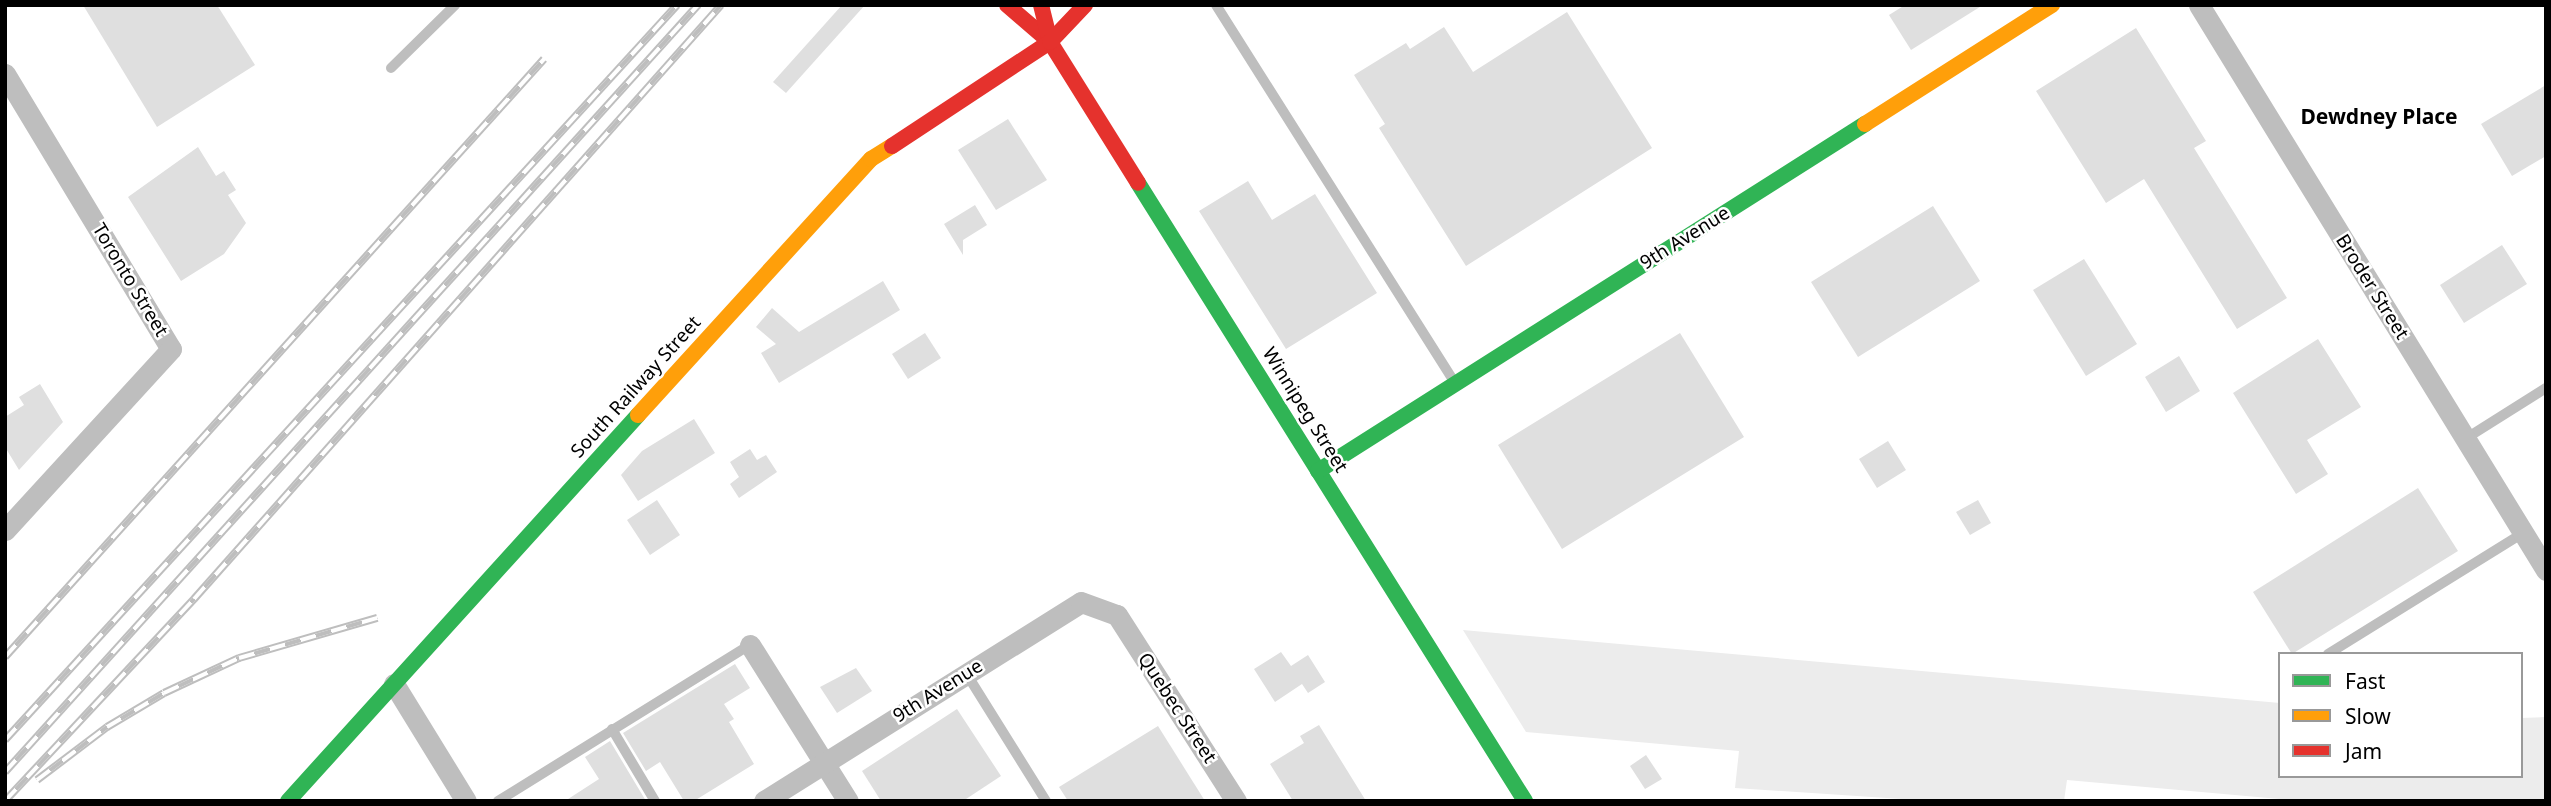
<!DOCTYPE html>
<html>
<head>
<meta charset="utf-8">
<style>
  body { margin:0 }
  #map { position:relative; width:2551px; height:806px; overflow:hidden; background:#fff; font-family:"Noto Sans",sans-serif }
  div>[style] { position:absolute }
  .green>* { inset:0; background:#ececec }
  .building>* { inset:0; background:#dfdfdf }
  .lane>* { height:10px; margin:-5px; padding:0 5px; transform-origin:5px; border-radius:5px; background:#bebebe }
  .street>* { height:21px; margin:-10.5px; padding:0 10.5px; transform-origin:10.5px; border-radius:10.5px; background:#bebebe }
  .fast>* { height:16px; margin:-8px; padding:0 8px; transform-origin:8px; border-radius:8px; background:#30b455 }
  .slow>* { height:16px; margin:-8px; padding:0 8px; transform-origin:8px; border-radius:8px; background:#ff9f0a }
  .jam>* { height:16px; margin:-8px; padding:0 8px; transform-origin:8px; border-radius:8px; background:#e5322d }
  .rail>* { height:8px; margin-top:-4px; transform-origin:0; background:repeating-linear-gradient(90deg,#fff 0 16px,#bebebe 0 32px); box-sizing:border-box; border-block:2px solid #bebebe }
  span { translate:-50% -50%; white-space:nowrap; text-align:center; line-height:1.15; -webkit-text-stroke:5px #fff; paint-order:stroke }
  .street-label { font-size:19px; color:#000 }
  .neighbourhood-label { font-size:21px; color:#000; font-weight:700 }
  .frame { position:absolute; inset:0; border:7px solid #000; pointer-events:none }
  .legend { position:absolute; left:2278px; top:652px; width:245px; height:126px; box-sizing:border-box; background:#fff; border:2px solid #999; margin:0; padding:9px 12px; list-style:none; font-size:21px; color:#000 }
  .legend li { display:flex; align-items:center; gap:14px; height:35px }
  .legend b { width:35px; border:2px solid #999 }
</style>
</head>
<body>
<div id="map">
  <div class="green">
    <div style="clip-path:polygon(1463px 630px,2280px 703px,2280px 776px,2521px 776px,2521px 718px,2546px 717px,2546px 801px,2302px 801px,2067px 780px,2064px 801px,1932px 801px,1735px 788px,1739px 751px,1526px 732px)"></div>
  </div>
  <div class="building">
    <div style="clip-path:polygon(83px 5px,217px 5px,255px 65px,157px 127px)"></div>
    <div style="clip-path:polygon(842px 5px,865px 5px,786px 93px,773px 82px)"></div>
    <div style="clip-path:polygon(1905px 5px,1983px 5px,1911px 50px,1889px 15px)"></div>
    <div style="clip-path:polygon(1567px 12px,1652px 148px,1466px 266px,1379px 128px,1385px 124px,1354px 75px,1406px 43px,1410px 49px,1444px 27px,1473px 72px)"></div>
    <div style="clip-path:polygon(2136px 28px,2206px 141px,2194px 148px,2287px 298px,2237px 329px,2144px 179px,2106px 203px,2036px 91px)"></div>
    <div style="clip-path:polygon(2546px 85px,2546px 156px,2512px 176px,2481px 124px)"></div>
    <div style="clip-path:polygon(1008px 119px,1047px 180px,996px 210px,958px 150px)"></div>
    <div style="clip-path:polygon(198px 147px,216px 176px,224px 171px,236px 190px,228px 195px,246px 223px,224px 254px,181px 281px,128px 197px)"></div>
    <div style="clip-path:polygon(1248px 181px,1272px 220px,1315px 194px,1377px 293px,1286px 349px,1199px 211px)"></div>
    <div style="clip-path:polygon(975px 205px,987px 225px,963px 240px,963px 255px,944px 224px)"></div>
    <div style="clip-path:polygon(1933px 206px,1980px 281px,1858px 357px,1811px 282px)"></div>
    <div style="clip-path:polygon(2502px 245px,2527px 284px,2464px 323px,2440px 285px)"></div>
    <div style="clip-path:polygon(2084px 259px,2137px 344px,2086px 376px,2033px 290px)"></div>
    <div style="clip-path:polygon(883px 281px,900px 310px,779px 383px,761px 353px,776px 344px,756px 327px,772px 308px,799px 332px)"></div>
    <div style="clip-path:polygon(925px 333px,941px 358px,908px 379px,892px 354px)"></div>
    <div style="clip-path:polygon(1680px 333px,1744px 437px,1562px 549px,1498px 445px)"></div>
    <div style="clip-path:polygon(2318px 339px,2361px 407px,2307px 440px,2328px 474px,2296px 494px,2233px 393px)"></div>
    <div style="clip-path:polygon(2179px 356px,2200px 391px,2166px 412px,2145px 377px)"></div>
    <div style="clip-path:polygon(40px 384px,63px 422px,19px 470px,5px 447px,5px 417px,24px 405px,19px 397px)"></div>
    <div style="clip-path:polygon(694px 419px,715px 453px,638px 501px,621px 475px,642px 451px)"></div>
    <div style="clip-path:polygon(1888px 441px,1906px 470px,1877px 488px,1859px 459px)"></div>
    <div style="clip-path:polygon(750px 449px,757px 460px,766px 455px,777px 472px,739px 498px,730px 484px,739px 477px,730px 462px)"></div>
    <div style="clip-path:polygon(2418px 488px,2458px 551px,2292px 654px,2253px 592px)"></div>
    <div style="clip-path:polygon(657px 500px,680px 535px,650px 555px,627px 520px)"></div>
    <div style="clip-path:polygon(1978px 500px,1991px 523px,1970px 535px,1956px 512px)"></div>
    <div style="clip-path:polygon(1281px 652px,1291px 666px,1308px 655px,1325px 682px,1308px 693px,1302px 684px,1275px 702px,1254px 669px)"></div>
    <div style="clip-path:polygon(735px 664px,750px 688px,724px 704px,734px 719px,729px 722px,754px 764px,694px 801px,684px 801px,660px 762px,646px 771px,623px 733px)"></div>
    <div style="clip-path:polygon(856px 668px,872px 691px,837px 713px,820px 687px)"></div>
    <div style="clip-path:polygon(957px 709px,1001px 776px,963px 801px,881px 801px,862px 771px)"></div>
    <div style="clip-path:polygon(1319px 725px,1366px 801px,1293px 801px,1270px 764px,1304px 743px,1300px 736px)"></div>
    <div style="clip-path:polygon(1158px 726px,1205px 801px,1068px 801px,1059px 787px)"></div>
    <div style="clip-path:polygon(610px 741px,646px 801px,565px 801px,599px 779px,585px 757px)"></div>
    <div style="clip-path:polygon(1646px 755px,1662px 779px,1645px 789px,1630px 766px)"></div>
  </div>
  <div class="lane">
    <div style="left:1216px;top:5px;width:445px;rotate:57.7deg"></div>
    <div style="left:391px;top:68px;width:90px;rotate:-44.5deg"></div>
    <div style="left:2465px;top:439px;width:96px;rotate:-32.2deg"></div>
    <div style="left:2328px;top:654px;width:229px;rotate:-31.8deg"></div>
    <div style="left:966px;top:673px;width:151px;rotate:58deg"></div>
    <div style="left:612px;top:729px;width:84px;rotate:59.2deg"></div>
    <div style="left:498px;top:801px;width:296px;rotate:-31.8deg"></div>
  </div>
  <div class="street">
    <div style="left:2199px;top:5px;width:663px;rotate:58.44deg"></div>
    <div style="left:5px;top:74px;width:321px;rotate:58.9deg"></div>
    <div style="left:171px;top:349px;width:246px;rotate:132.5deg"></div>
    <div style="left:750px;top:645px;width:184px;rotate:57.9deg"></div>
    <div style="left:394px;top:684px;width:137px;rotate:58.4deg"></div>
    <div style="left:764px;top:801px;width:374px;rotate:-32.1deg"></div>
    <div style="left:1081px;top:602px;width:38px;rotate:20deg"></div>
    <div style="left:1117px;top:615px;width:221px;rotate:57.4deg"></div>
  </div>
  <div class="fast">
    <div style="left:1138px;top:183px;width:729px;rotate:57.94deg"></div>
    <div style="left:1318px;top:471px;width:648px;rotate:-32.39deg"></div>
    <div style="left:288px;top:801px;width:521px;rotate:-47.8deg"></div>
  </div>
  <div class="slow">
    <div style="left:1865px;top:124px;width:222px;rotate:-32.5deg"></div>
    <div style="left:638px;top:415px;width:346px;rotate:-47.7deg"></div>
    <div style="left:871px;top:159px;width:25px;rotate:-32deg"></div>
  </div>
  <div class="jam">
    <div style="left:1007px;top:5px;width:57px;rotate:40.7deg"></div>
    <div style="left:1041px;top:5px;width:38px;rotate:76deg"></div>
    <div style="left:1050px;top:42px;width:166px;rotate:58deg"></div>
    <div style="left:892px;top:146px;width:189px;rotate:-33.4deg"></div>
    <div style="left:1050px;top:42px;width:51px;rotate:-46.6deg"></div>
  </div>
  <div class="rail">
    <div style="left:5px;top:657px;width:805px;rotate:-47.97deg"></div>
    <div style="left:5px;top:740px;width:996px;rotate:-47.56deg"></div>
    <div style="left:5px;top:772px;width:1034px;rotate:-47.9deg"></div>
    <div style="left:37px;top:780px;width:88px;rotate:-37.1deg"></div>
    <div style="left:107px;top:727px;width:66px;rotate:-30.8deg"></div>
    <div style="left:164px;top:693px;width:83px;rotate:-25deg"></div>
    <div style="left:239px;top:658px;width:144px;rotate:-16.2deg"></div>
    <div style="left:5px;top:801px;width:277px;rotate:-46.9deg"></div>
    <div style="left:194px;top:599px;width:794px;rotate:-48.42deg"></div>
  </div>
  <div class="street-label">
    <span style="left:1685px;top:238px;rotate:-32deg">9th Avenue</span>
    <span style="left:130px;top:280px;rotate:59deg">Toronto Street</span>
    <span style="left:2372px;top:287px;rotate:58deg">Broder Street</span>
    <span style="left:636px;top:387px;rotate:-48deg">South Railway Street</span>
    <span style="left:1305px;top:410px;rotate:58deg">Winnipeg Street</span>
    <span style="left:938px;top:691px;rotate:-32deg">9th Avenue</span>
    <span style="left:1177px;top:708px;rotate:57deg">Quebec Street</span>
  </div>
  <div class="neighbourhood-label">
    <span style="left:2379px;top:116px">Dewdney Place</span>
  </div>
  <div class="frame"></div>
  <ul class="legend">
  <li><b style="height:9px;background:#30b455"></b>Fast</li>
  <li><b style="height:9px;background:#ff9f0a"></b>Slow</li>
  <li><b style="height:9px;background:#e5322d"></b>Jam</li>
  </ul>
</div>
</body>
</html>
